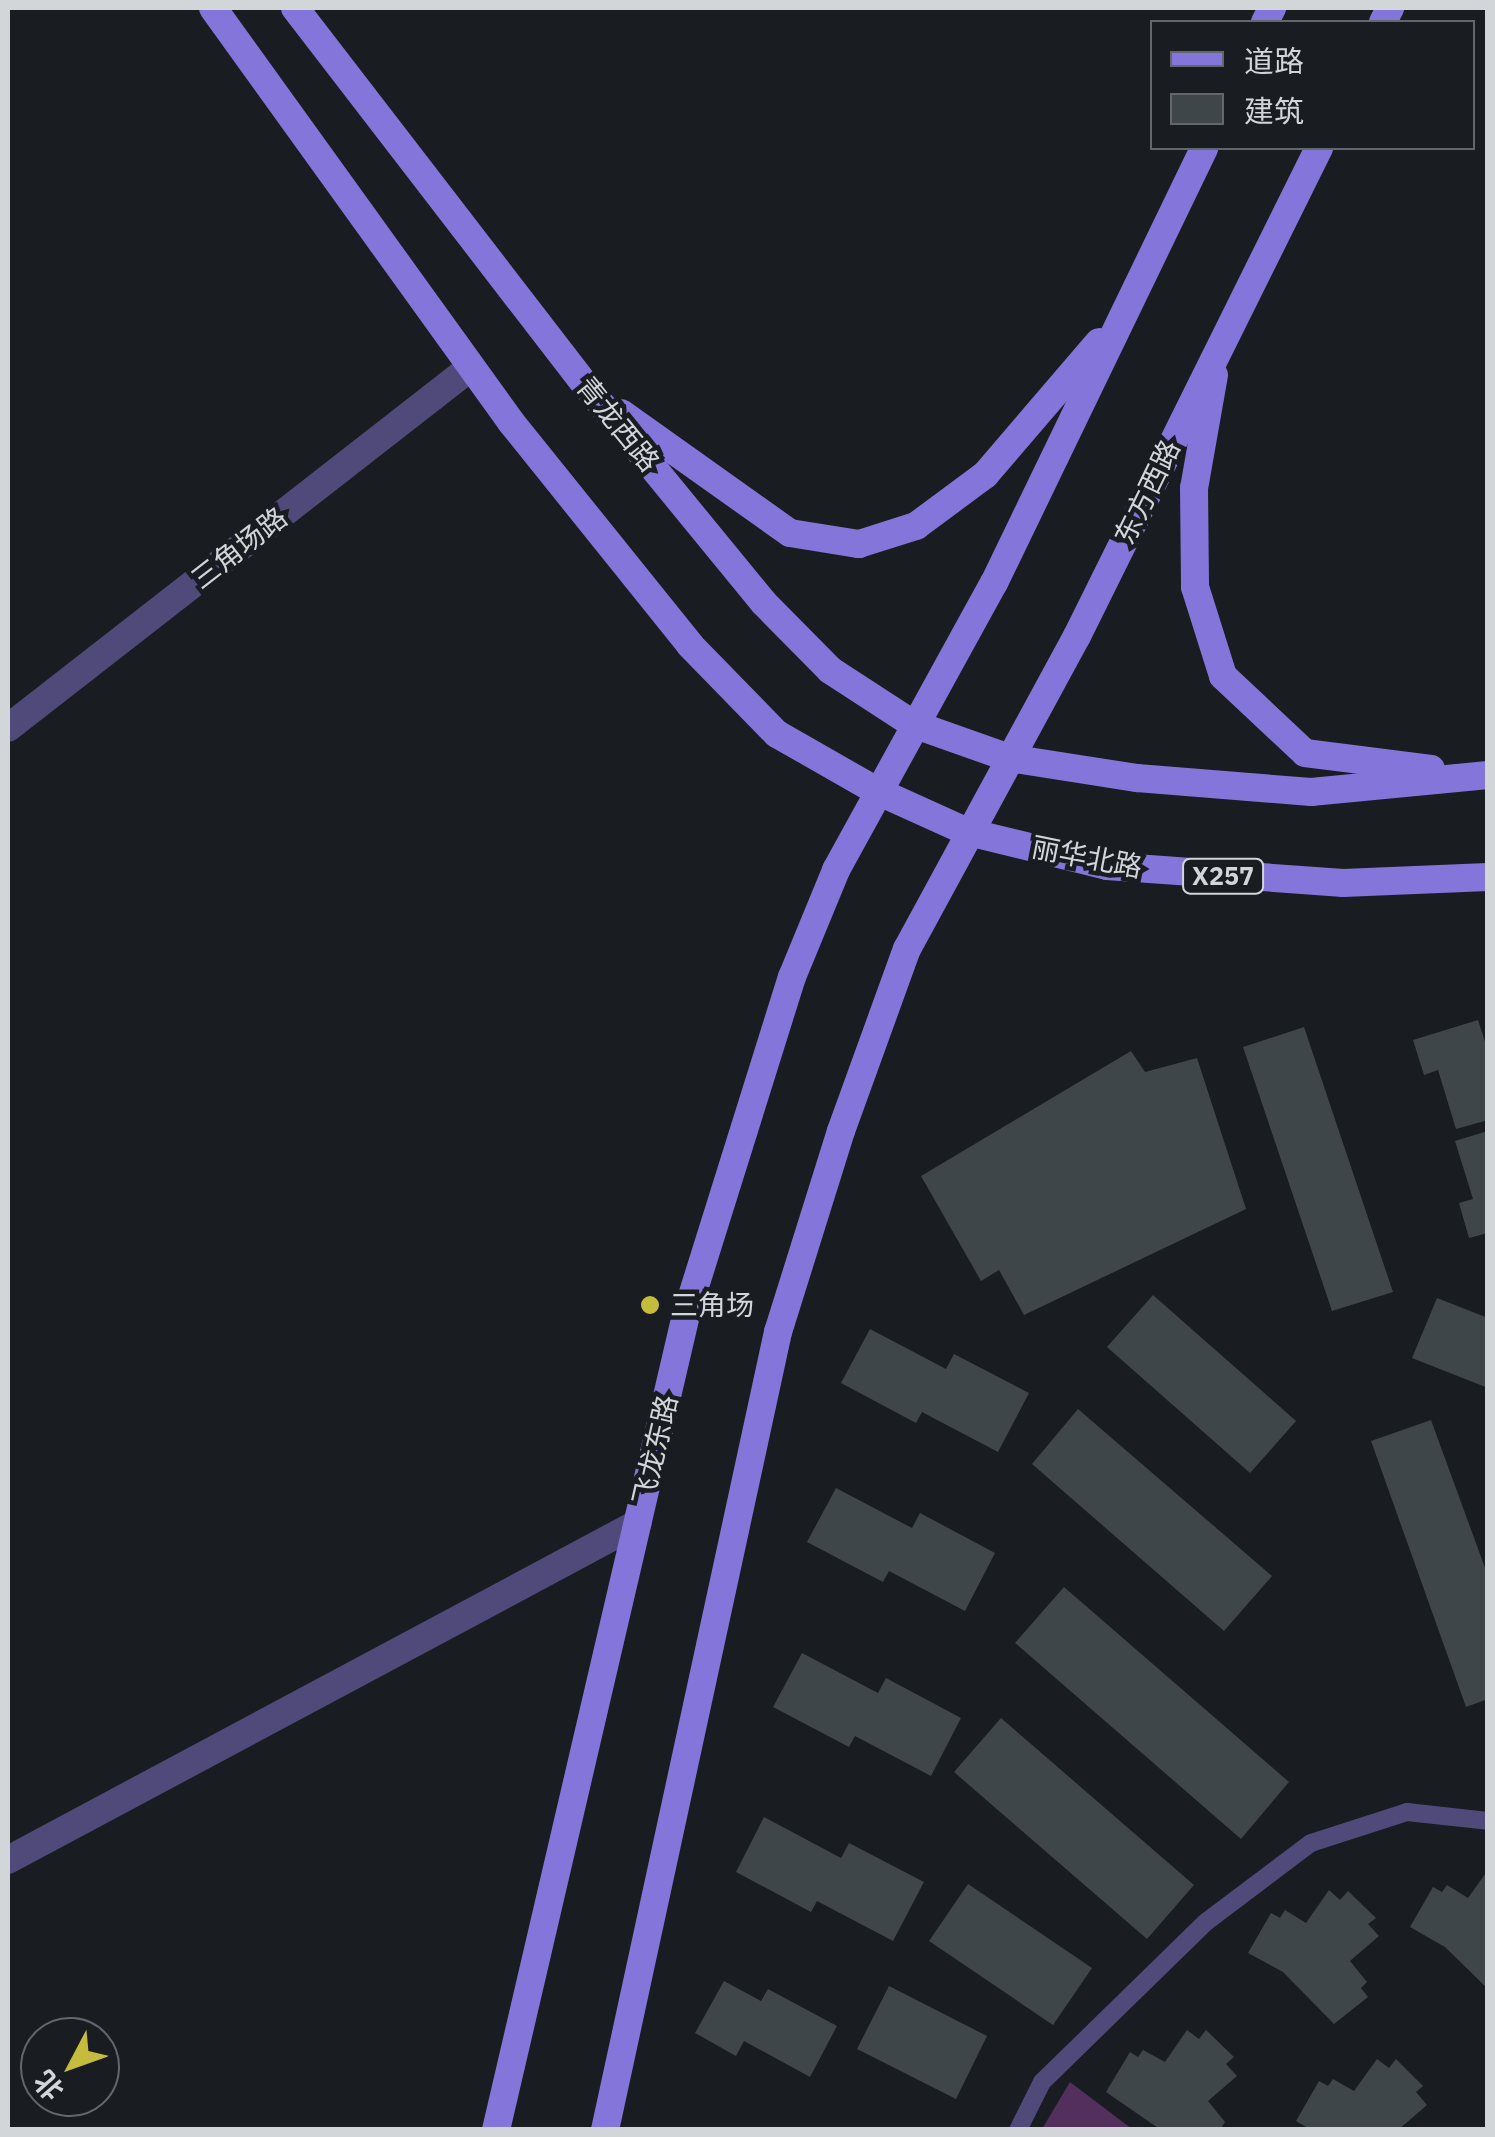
<!DOCTYPE html>
<html>
<head>
<meta charset="utf-8">
<style>
  body { margin:0 }
  #map { position:relative; width:1495px; height:2137px; overflow:hidden; background:#191c21; font-family:"IBM Plex Sans","Noto Sans SC",sans-serif }
  div>[style] { position:absolute }
  .green>* { inset:0; background:#532f5e }
  .building>* { inset:0; background:#3e4649 }
  .service>* { height:18px; margin:-9px; padding:0 9px; transform-origin:9px; border-radius:9px; background:#4f4a7a }
  .minor>* { height:28px; margin:-14px; padding:0 14px; transform-origin:14px; border-radius:14px; background:#4f4a7a }
  .primary>* { height:28px; margin:-14px; padding:0 14px; transform-origin:14px; border-radius:14px; background:#8475da }
  .dots>* { width:28px; height:28px; translate:-50% -50%; box-sizing:border-box; border:5px solid #191c21; border-radius:50% }
  span { translate:-50% -50%; white-space:nowrap; text-align:center; line-height:1.15; -webkit-text-stroke:9px #191c21; paint-order:stroke }
  .shield-label span { padding:2px 8px; background:#191c21; border:2px solid; border-radius:8px; -webkit-text-stroke-width:0 }
  .shield-label { font-size:25px; color:#d3d6d9; font-weight:700 }
  .street-label { font-size:28px; color:#d3d6d9 }
  .poi-label { font-size:28px; color:#d3d6d9 }
  .left { translate:0 -50%; text-align:left }
  .frame { position:absolute; inset:0; border:10px solid #d3d6d9; pointer-events:none }
  .legend { position:absolute; left:1150px; top:20px; width:325px; height:130px; box-sizing:border-box; background:#191c21; border:2px solid #63666b; margin:0; padding:12px 18px; list-style:none; font-size:30px; color:#d3d6d9 }
  .legend li { display:flex; align-items:center; gap:20px; height:50px }
  .legend b { width:50px; border:2px solid #63666b }
  .north { position:absolute; left:20px; top:2017px; width:100px; height:100px; box-sizing:border-box; background:#191c21; border:2px solid #63666b; border-radius:50%; rotate:229deg; font-size:28px; font-weight:700; line-height:40px; text-align:center; color:#d3d6d9 }
  .north::after { content:''; display:block; margin:auto; width:35px; height:45px; background:#c5bc3d; clip-path:polygon(50% 0,100% 100%,50% 72%,0 100%) }
</style>
</head>
<body>
<div id="map">
  <div class="green">
    <div style="clip-path:polygon(1070px 2082px,1132px 2129px,1042px 2129px)"></div>
  </div>
  <div class="building">
    <div style="clip-path:polygon(1478px 1020px,1488px 1051px,1488px 1120px,1456px 1129px,1438px 1070px,1424px 1075px,1413px 1040px)"></div>
    <div style="clip-path:polygon(1304px 1027px,1393px 1292px,1332px 1311px,1243px 1047px)"></div>
    <div style="clip-path:polygon(1131px 1051px,1145px 1072px,1197px 1058px,1246px 1209px,1024px 1315px,999px 1270px,981px 1281px,921px 1176px)"></div>
    <div style="clip-path:polygon(1488px 1131px,1488px 1233px,1469px 1238px,1459px 1203px,1473px 1199px,1455px 1141px)"></div>
    <div style="clip-path:polygon(1153px 1295px,1296px 1421px,1250px 1473px,1107px 1347px)"></div>
    <div style="clip-path:polygon(1437px 1298px,1488px 1318px,1488px 1388px,1412px 1358px)"></div>
    <div style="clip-path:polygon(870px 1329px,946px 1369px,954px 1354px,1029px 1393px,998px 1452px,922px 1412px,916px 1423px,841px 1383px)"></div>
    <div style="clip-path:polygon(1078px 1409px,1272px 1576px,1224px 1631px,1032px 1464px)"></div>
    <div style="clip-path:polygon(1431px 1420px,1488px 1576px,1488px 1699px,1466px 1707px,1371px 1441px)"></div>
    <div style="clip-path:polygon(836px 1488px,912px 1528px,920px 1513px,995px 1553px,965px 1611px,889px 1571px,883px 1582px,807px 1542px)"></div>
    <div style="clip-path:polygon(1064px 1587px,1289px 1782px,1241px 1839px,1015px 1643px)"></div>
    <div style="clip-path:polygon(802px 1653px,878px 1693px,886px 1678px,961px 1718px,931px 1776px,855px 1736px,849px 1747px,773px 1707px)"></div>
    <div style="clip-path:polygon(1001px 1718px,1194px 1885px,1147px 1939px,954px 1772px)"></div>
    <div style="clip-path:polygon(764px 1817px,841px 1858px,849px 1843px,924px 1882px,893px 1941px,817px 1901px,811px 1912px,736px 1872px)"></div>
    <div style="clip-path:polygon(1488px 1870px,1488px 1989px,1445px 1947px,1410px 1927px,1433px 1887px,1442px 1892px,1447px 1885px,1468px 1898px)"></div>
    <div style="clip-path:polygon(968px 1884px,1092px 1968px,1053px 2025px,929px 1941px)"></div>
    <div style="clip-path:polygon(1329px 1890px,1340px 1900px,1348px 1891px,1376px 1918px,1368px 1924px,1379px 1936px,1350px 1961px,1367px 1982px,1361px 1988px,1368px 1997px,1334px 2024px,1283px 1972px,1248px 1953px,1271px 1913px,1280px 1918px,1285px 1910px,1306px 1923px)"></div>
    <div style="clip-path:polygon(724px 1981px,761px 2001px,768px 1989px,837px 2026px,810px 2077px,744px 2041px,736px 2056px,695px 2033px)"></div>
    <div style="clip-path:polygon(889px 1986px,987px 2036px,956px 2099px,857px 2049px)"></div>
    <div style="clip-path:polygon(1187px 2030px,1199px 2039px,1206px 2030px,1234px 2057px,1226px 2064px,1237px 2076px,1208px 2101px,1225px 2122px,1220px 2130px,1161px 2130px,1106px 2092px,1130px 2052px,1138px 2057px,1143px 2050px,1165px 2062px)"></div>
    <div style="clip-path:polygon(1377px 2059px,1389px 2068px,1396px 2059px,1423px 2086px,1416px 2092px,1427px 2105px,1398px 2130px,1311px 2130px,1296px 2121px,1319px 2081px,1328px 2086px,1333px 2079px,1354px 2091px)"></div>
  </div>
  <div class="service">
    <div style="left:1018px;top:2130px;width:54px;rotate:-63.4deg"></div>
    <div style="left:1042px;top:2082px;width:229px;rotate:-44.3deg"></div>
    <div style="left:1206px;top:1922px;width:131px;rotate:-37deg"></div>
    <div style="left:1311px;top:1843px;width:101px;rotate:-17.9deg"></div>
    <div style="left:1407px;top:1812px;width:81px;rotate:6.3deg"></div>
  </div>
  <div class="minor">
    <div style="left:8px;top:728px;width:587px;rotate:-37.94deg"></div>
    <div style="left:8px;top:1860px;width:714px;rotate:-28.14deg"></div>
  </div>
  <div class="primary">
    <div style="left:213px;top:8px;width:510px;rotate:54.25deg"></div>
    <div style="left:511px;top:422px;width:286px;rotate:51.2deg"></div>
    <div style="left:690px;top:645px;width:124px;rotate:45.7deg"></div>
    <div style="left:777px;top:734px;width:115px;rotate:29.7deg"></div>
    <div style="left:877px;top:791px;width:100px;rotate:24.3deg"></div>
    <div style="left:968px;top:832px;width:143px;rotate:13.7deg"></div>
    <div style="left:1107px;top:866px;width:237px;rotate:4.1deg"></div>
    <div style="left:1343px;top:883px;width:145px;rotate:-2.4deg"></div>
    <div style="left:295px;top:8px;width:486px;rotate:52.4deg"></div>
    <div style="left:592px;top:393px;width:271px;rotate:50.7deg"></div>
    <div style="left:764px;top:603px;width:94px;rotate:45.4deg"></div>
    <div style="left:830px;top:670px;width:99px;rotate:33deg"></div>
    <div style="left:913px;top:724px;width:102px;rotate:19.5deg"></div>
    <div style="left:1009px;top:758px;width:130px;rotate:8.9deg"></div>
    <div style="left:1137px;top:778px;width:175px;rotate:4.6deg"></div>
    <div style="left:1311px;top:792px;width:178px;rotate:-5.5deg"></div>
    <div style="left:1265px;top:22px;width:16px;rotate:-63deg"></div>
    <div style="left:1383px;top:22px;width:16px;rotate:-63deg"></div>
    <div style="left:1214px;top:375px;width:115px;rotate:100deg"></div>
    <div style="left:1194px;top:488px;width:99px;rotate:89.4deg"></div>
    <div style="left:1195px;top:587px;width:93px;rotate:72.5deg"></div>
    <div style="left:1223px;top:676px;width:112px;rotate:43.2deg"></div>
    <div style="left:1305px;top:753px;width:127px;rotate:7.2deg"></div>
    <div style="left:621px;top:413px;width:207px;rotate:35.4deg"></div>
    <div style="left:790px;top:533px;width:70px;rotate:9.1deg"></div>
    <div style="left:859px;top:544px;width:60px;rotate:-17.5deg"></div>
    <div style="left:916px;top:526px;width:86px;rotate:-36.5deg"></div>
    <div style="left:985px;top:475px;width:175px;rotate:-49.4deg"></div>
    <div style="left:496px;top:2130px;width:837px;rotate:-76.88deg"></div>
    <div style="left:686px;top:1315px;width:354px;rotate:-72.6deg"></div>
    <div style="left:792px;top:977px;width:116px;rotate:-67.6deg"></div>
    <div style="left:836px;top:870px;width:328px;rotate:-61.2deg"></div>
    <div style="left:994px;top:583px;width:483px;rotate:-64.2deg"></div>
    <div style="left:605px;top:2130px;width:817px;rotate:-77.77deg"></div>
    <div style="left:778px;top:1332px;width:211px;rotate:-72.6deg"></div>
    <div style="left:841px;top:1131px;width:194px;rotate:-70.1deg"></div>
    <div style="left:907px;top:949px;width:356px;rotate:-61.5deg"></div>
    <div style="left:1077px;top:636px;width:545px;rotate:-63.62deg"></div>
  </div>
  <div class="dots">
    <div style="left:650px;top:1305px;background:#c5bc3d"></div>
  </div>
  <div class="shield-label">
    <span style="left:1223px;top:876px">X257</span>
  </div>
  <div class="street-label">
    <span style="left:618px;top:424px;rotate:51deg">青龙西路</span>
    <span style="left:1147px;top:492px;rotate:-64deg">东方西路</span>
    <span style="left:239px;top:548px;rotate:-38deg">三角场路</span>
    <span style="left:1087px;top:857px;rotate:11deg">丽华北路</span>
    <span style="left:655px;top:1450px;rotate:-77deg">飞龙东路</span>
  </div>
  <div class="poi-label">
    <span class="left" style="left:670px;top:1305px">三角场</span>
  </div>
  <div class="frame"></div>
  <ul class="legend">
  <li><b style="height:12px;background:#8475da"></b>道路</li>
  <li><b style="height:28px;background:#3e4649"></b>建筑</li>
  </ul>
  <div class="north">北</div>
</div>
</body>
</html>
